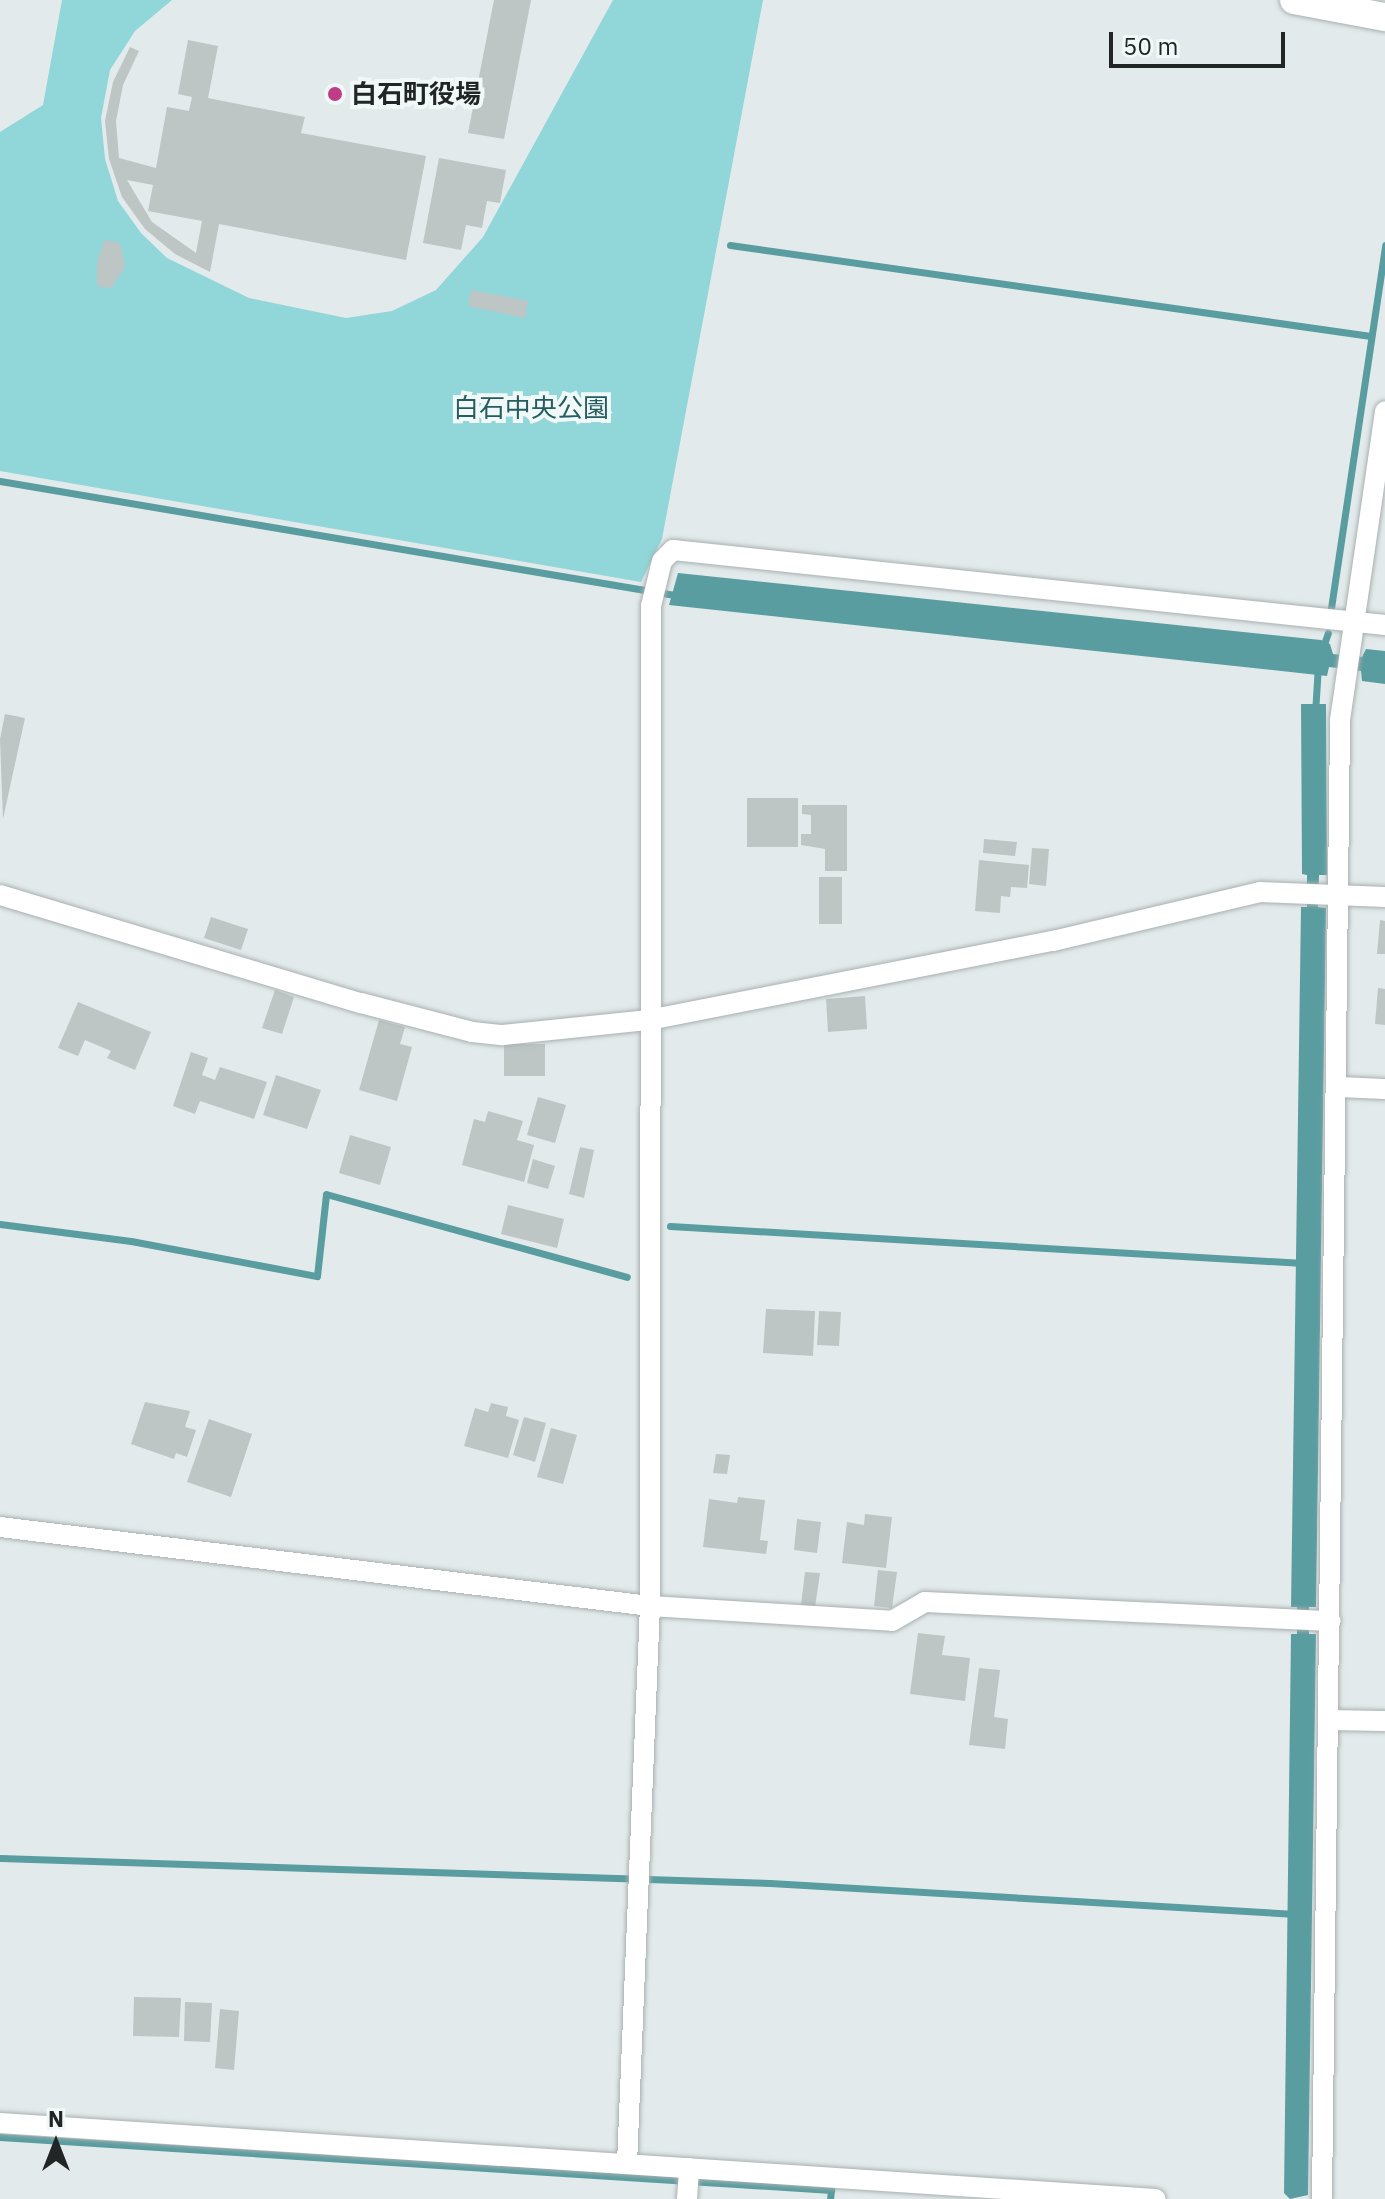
<!DOCTYPE html>
<html>
<head>
<meta charset="utf-8">
<style>
  body { margin:0 }
  #map { position:relative; width:1385px; height:2199px; overflow:hidden; background:#e3eaeb; font-family:"IBM Plex Sans","Noto Sans JP",sans-serif }
  div>[style] { position:absolute }
  .green>* { inset:0; background:#91d6d9 }
  .water>* { inset:0; background:#599da0 }
  .stream>* { height:7px; margin:-3.5px; padding:0 3.5px; transform-origin:3.5px; border-radius:3.5px; background:#599da0 }
  .building>* { inset:0; background:#bec5c5 }
  .roads { filter:drop-shadow(0 0 2px #a8b0b0) drop-shadow(0 0 2px #a8b0b0) }
  .street>* { height:20px; margin:-10px; padding:0 10px; transform-origin:10px; border-radius:10px; background:#fff }
  .secondary>* { height:28px; margin:-14px; padding:0 14px; transform-origin:14px; border-radius:14px; background:#fff }
  .dots>* { width:22px; height:22px; translate:-50% -50%; box-sizing:border-box; border:4px solid #f0f8f8; border-radius:50% }
  span { translate:-50% -50%; white-space:nowrap; text-align:center; line-height:1.15; -webkit-text-stroke:8px #f0f8f8; paint-order:stroke }
  .poi-label { font-size:26px; color:#222525; font-weight:700 }
  .left { translate:0 -50%; text-align:left }
  .park-label { font-size:26px; color:#245d60 }
  .north { position:absolute; left:16px; top:2103px; width:80px; height:80px; -webkit-text-stroke:6px #f0f8f8; paint-order:stroke; rotate:0deg; font-size:22px; font-weight:700; line-height:32px; text-align:center; color:#222525 }
  .north::after { content:''; display:block; margin:auto; width:28px; height:36px; background:#222525; clip-path:polygon(50% 0,100% 100%,50% 72%,0 100%) }
  .scale { position:absolute; left:1109px; top:32px; width:176px; height:36px; box-sizing:border-box; border:4px solid #222525; border-top:0; padding-left:10px; font-size:24px; line-height:28px; white-space:nowrap; color:#222525; -webkit-text-stroke:6px #f0f8f8; paint-order:stroke }
</style>
</head>
<body>
<div id="map">
  <div class="green">
    <div style="clip-path:polygon(62px 0,172px 0,135px 31px,110px 70px,101px 118px,105px 159px,118px 201px,141px 233px,167px 258px,249px 298px,346px 318px,392px 311px,436px 290px,483px 237px,613px 0,763px 0,662px 539px,641px 582px,0 471px,0 132px,43px 105px)"></div>
  </div>
  <div class="water">
    <div style="clip-path:polygon(678px 573px,1321px 640px,1330px 644px,1333px 654px,1362px 657px,1366px 649px,1385px 651px,1385px 684px,1362px 681px,1361px 671px,1329px 667px,1327px 676px,669px 605px)"></div>
    <div style="clip-path:polygon(1301px 704px,1326px 704px,1327px 875px,1319px 875px,1318px 907px,1326px 908px,1316px 1607px,1309px 1607px,1309px 1634px,1316px 1634px,1308px 2195px,1290px 2199px,1284px 2193px,1291px 1634px,1297px 1634px,1297px 1607px,1291px 1607px,1301px 907px,1307px 907px,1307px 875px,1302px 874px)"></div>
  </div>
  <div class="stream">
    <div style="left:730px;top:245px;width:647px;rotate:8.08deg"></div>
    <div style="left:0;top:481px;width:690px;rotate:9.6deg"></div>
    <div style="left:1331px;top:608px;width:367px;rotate:-81.5deg"></div>
    <div style="left:1322px;top:650px;width:18px;rotate:-71deg"></div>
    <div style="left:1315px;top:713px;width:48px;rotate:-86.4deg"></div>
    <div style="left:0;top:1224px;width:132px;rotate:7.4deg"></div>
    <div style="left:131px;top:1241px;width:189px;rotate:10.7deg"></div>
    <div style="left:317px;top:1276px;width:82px;rotate:-83.7deg"></div>
    <div style="left:326px;top:1194px;width:312px;rotate:15.4deg"></div>
    <div style="left:670px;top:1226px;width:634px;rotate:3.35deg"></div>
    <div style="left:0;top:1858px;width:770px;rotate:1.86deg"></div>
    <div style="left:770px;top:1883px;width:527px;rotate:3.37deg"></div>
    <div style="left:0;top:2137px;width:833px;rotate:3.65deg"></div>
    <div style="left:831px;top:2190px;width:9px;rotate:96deg"></div>
  </div>
  <div class="building">
    <div style="clip-path:polygon(494px 0,531px 0,504px 139px,468px 133px)"></div>
    <div style="clip-path:polygon(evenodd,188px 40px,218px 46px,208px 98px,305px 117px,301px 133px,426px 156px,406px 260px,219px 224px,210px 272px,175px 254px,145px 229px,122px 197px,109px 159px,105px 121px,113px 82px,130px 47px,139px 51px,123px 85px,116px 121px,119px 158px,156px 168px,167px 107px,189px 111px,192px 97px,178px 94px,188px 40px,127px 180px,153px 185px,148px 211px,202px 221px,196px 253px,152px 222px,127px 180px)"></div>
    <div style="clip-path:polygon(439px 158px,506px 170px,500px 203px,487px 201px,482px 228px,466px 225px,461px 250px,423px 243px)"></div>
    <div style="clip-path:polygon(105px 240px,120px 243px,125px 267px,111px 288px,97px 286px,97px 262px)"></div>
    <div style="clip-path:polygon(471px 290px,528px 301px,525px 318px,468px 306px)"></div>
    <div style="clip-path:polygon(5px 714px,25px 718px,3px 819px,0 739px)"></div>
    <div style="clip-path:polygon(747px 798px,798px 798px,798px 847px,747px 847px)"></div>
    <div style="clip-path:polygon(802px 805px,847px 805px,847px 871px,825px 871px,825px 849px,801px 845px,801px 834px,811px 834px,811px 815px,802px 814px)"></div>
    <div style="clip-path:polygon(984px 839px,1017px 842px,1015px 856px,983px 853px)"></div>
    <div style="clip-path:polygon(1032px 848px,1049px 849px,1046px 886px,1029px 884px)"></div>
    <div style="clip-path:polygon(979px 860px,1029px 865px,1027px 888px,1011px 887px,1010px 897px,1001px 896px,1000px 913px,975px 911px)"></div>
    <div style="clip-path:polygon(819px 877px,842px 877px,842px 924px,819px 924px)"></div>
    <div style="clip-path:polygon(211px 917px,248px 929px,241px 950px,204px 938px)"></div>
    <div style="clip-path:polygon(1380px 920px,1385px 921px,1385px 954px,1377px 954px)"></div>
    <div style="clip-path:polygon(1378px 988px,1385px 989px,1385px 1025px,1375px 1024px)"></div>
    <div style="clip-path:polygon(275px 990px,294px 997px,282px 1034px,262px 1028px)"></div>
    <div style="clip-path:polygon(865px 996px,867px 1029px,828px 1032px,826px 999px)"></div>
    <div style="clip-path:polygon(78px 1002px,151px 1032px,135px 1070px,107px 1058px,111px 1051px,85px 1040px,78px 1056px,58px 1048px)"></div>
    <div style="clip-path:polygon(379px 1020px,405px 1027px,400px 1044px,412px 1047px,397px 1101px,359px 1090px)"></div>
    <div style="clip-path:polygon(504px 1044px,545px 1044px,545px 1076px,504px 1076px)"></div>
    <div style="clip-path:polygon(191px 1052px,208px 1058px,202px 1075px,215px 1080px,220px 1067px,267px 1082px,254px 1119px,200px 1101px,195px 1114px,173px 1106px)"></div>
    <div style="clip-path:polygon(276px 1075px,321px 1090px,307px 1129px,263px 1115px)"></div>
    <div style="clip-path:polygon(538px 1097px,566px 1105px,555px 1143px,527px 1135px)"></div>
    <div style="clip-path:polygon(488px 1111px,523px 1121px,517px 1140px,534px 1145px,524px 1182px,462px 1165px,474px 1119px,485px 1122px)"></div>
    <div style="clip-path:polygon(350px 1135px,391px 1147px,380px 1185px,339px 1173px)"></div>
    <div style="clip-path:polygon(580px 1147px,594px 1150px,584px 1198px,569px 1194px)"></div>
    <div style="clip-path:polygon(533px 1159px,555px 1166px,548px 1189px,527px 1183px)"></div>
    <div style="clip-path:polygon(508px 1205px,564px 1219px,557px 1248px,501px 1234px)"></div>
    <div style="clip-path:polygon(766px 1309px,815px 1311px,813px 1356px,763px 1353px)"></div>
    <div style="clip-path:polygon(819px 1311px,841px 1312px,839px 1346px,817px 1345px)"></div>
    <div style="clip-path:polygon(145px 1402px,190px 1411px,185px 1427px,196px 1430px,187px 1457px,176px 1453px,174px 1459px,131px 1444px)"></div>
    <div style="clip-path:polygon(491px 1403px,508px 1407px,506px 1416px,519px 1420px,508px 1458px,464px 1446px,475px 1408px,488px 1412px)"></div>
    <div style="clip-path:polygon(524px 1417px,546px 1423px,535px 1462px,513px 1455px)"></div>
    <div style="clip-path:polygon(209px 1419px,252px 1434px,231px 1497px,187px 1482px)"></div>
    <div style="clip-path:polygon(551px 1428px,577px 1435px,563px 1484px,537px 1477px)"></div>
    <div style="clip-path:polygon(716px 1454px,730px 1455px,727px 1474px,713px 1473px)"></div>
    <div style="clip-path:polygon(738px 1497px,765px 1500px,760px 1540px,768px 1541px,766px 1554px,703px 1547px,709px 1499px,737px 1503px)"></div>
    <div style="clip-path:polygon(865px 1514px,892px 1517px,886px 1568px,842px 1563px,847px 1522px,864px 1525px)"></div>
    <div style="clip-path:polygon(797px 1519px,821px 1522px,817px 1553px,794px 1550px)"></div>
    <div style="clip-path:polygon(878px 1570px,897px 1572px,892px 1608px,874px 1606px)"></div>
    <div style="clip-path:polygon(805px 1572px,820px 1573px,815px 1607px,801px 1605px)"></div>
    <div style="clip-path:polygon(918px 1633px,945px 1636px,942px 1655px,970px 1658px,965px 1701px,910px 1694px)"></div>
    <div style="clip-path:polygon(979px 1668px,1000px 1670px,994px 1717px,1008px 1719px,1005px 1749px,969px 1745px)"></div>
    <div style="clip-path:polygon(134px 1997px,181px 1998px,179px 2037px,133px 2036px)"></div>
    <div style="clip-path:polygon(185px 2002px,212px 2003px,210px 2042px,184px 2041px)"></div>
    <div style="clip-path:polygon(220px 2009px,239px 2011px,234px 2070px,215px 2068px)"></div>
  </div>
  <div class="roads">
    <div class="street">
      <div style="left:0;top:895px;width:377px;rotate:16.7deg"></div>
      <div style="left:361px;top:1003px;width:115px;rotate:14.6deg"></div>
      <div style="left:472px;top:1032px;width:31px;rotate:6deg"></div>
      <div style="left:503px;top:1035px;width:147px;rotate:-5.9deg"></div>
      <div style="left:649px;top:1020px;width:412px;rotate:-11.1deg"></div>
      <div style="left:1053px;top:941px;width:213px;rotate:-13.3deg"></div>
      <div style="left:1260px;top:892px;width:125px;rotate:2.3deg"></div>
      <div style="left:1338px;top:1087px;width:47px;rotate:2.4deg"></div>
      <div style="left:0;top:1527px;width:655px;rotate:6.93deg"></div>
      <div style="left:650px;top:1606px;width:242px;rotate:3.5deg"></div>
      <div style="left:892px;top:1621px;width:38px;rotate:-30deg"></div>
      <div style="left:925px;top:1602px;width:406px;rotate:2.7deg"></div>
      <div style="left:1328px;top:1720px;width:57px;rotate:1deg"></div>
      <div style="left:0;top:2123px;width:1158px;rotate:3.76deg"></div>
      <div style="left:627px;top:2164px;width:558px;rotate:-87.64deg"></div>
      <div style="left:650px;top:1606px;width:1000px;rotate:-89.94deg"></div>
      <div style="left:651px;top:606px;width:46px;rotate:-76.3deg"></div>
      <div style="left:662px;top:561px;width:16px;rotate:-45deg"></div>
      <div style="left:673px;top:550px;width:716px;rotate:6.01deg"></div>
      <div style="left:687px;top:2199px;width:31px;rotate:-86deg"></div>
      <div style="left:1322px;top:2199px;width:1479px;rotate:-89.3deg"></div>
      <div style="left:1340px;top:720px;width:312px;rotate:-81.7deg"></div>
    </div>
    <div class="secondary">
      <div style="left:1294px;top:0;width:93px;rotate:10.6deg"></div>
    </div>
  </div>
  <div class="dots">
    <div style="left:335px;top:94px;background:#bf3d86"></div>
  </div>
  <div class="poi-label">
    <span class="left" style="left:351px;top:94px">白石町役場</span>
  </div>
  <div class="park-label">
    <span style="left:531px;top:408px">白石中央公園</span>
  </div>
  <div class="north">N</div>
  <div class="scale">50 m</div>
</div>
</body>
</html>
